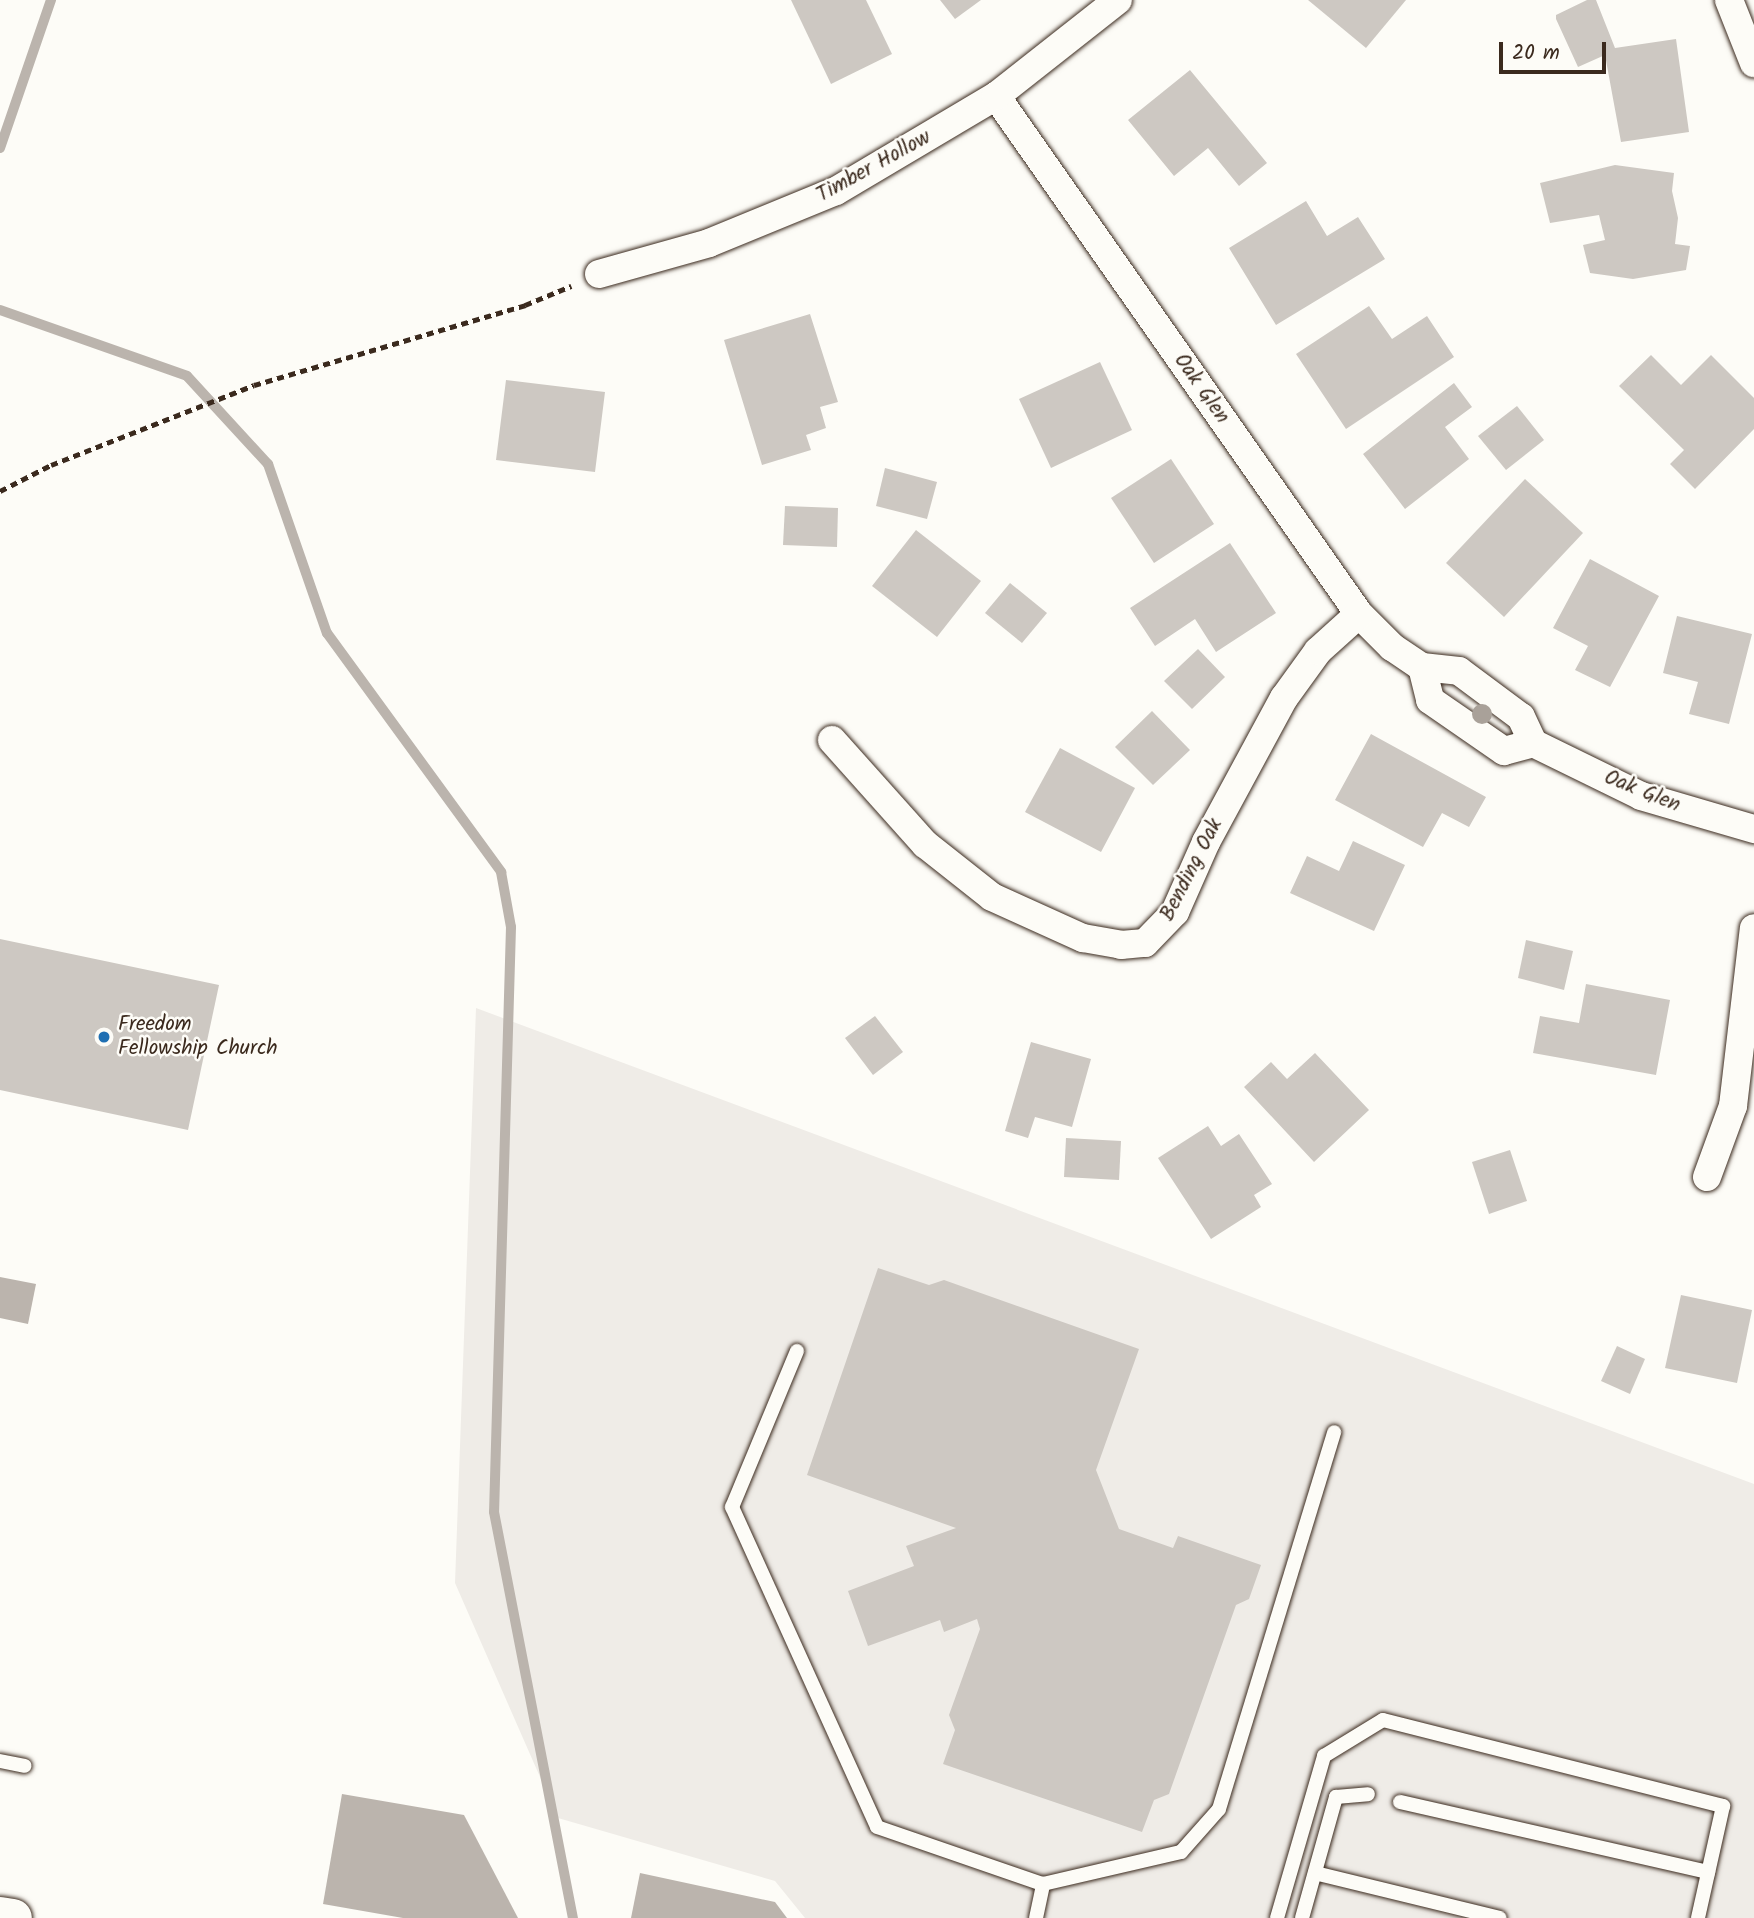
<!DOCTYPE html>
<html>
<head>
<meta charset="utf-8">
<style>
  body { margin:0 }
  #map { position:relative; width:1754px; height:1918px; overflow:hidden; background:#fdfcf7; font-family:Kalam,sans-serif }
  div>[style] { position:absolute }
  .built>* { inset:0; background:#efece7 }
  .water>* { inset:0; background:#bbb4ad }
  .stream>* { height:10px; margin:-5px; padding:0 5px; transform-origin:5px; border-radius:5px; background:#bbb4ad }
  .building>* { inset:0; background:#cdc8c2 }
  .path>* { height:4.5px; margin-top:-2.25px; transform-origin:0; background:repeating-linear-gradient(90deg,#3b2a1e 0 7px,transparent 0 12px) }
  .roads { filter:drop-shadow(0 0 2px #3b2a1e) drop-shadow(0 0 2px #3b2a1e) }
  .service>* { height:14px; margin:-7px; padding:0 7px; transform-origin:7px; border-radius:7px; background:#fdfcf7 }
  .minor>* { height:28px; margin:-14px; padding:0 14px; transform-origin:14px; border-radius:14px; background:#fdfcf7 }
  .primary>* { height:38px; margin:-19px; padding:0 19px; transform-origin:19px; border-radius:19px; background:#fdfcf7 }
  .trees>* { width:20px; height:20px; margin:-10px; border-radius:50%; background:#a9a199 }
  .dots>* { width:19px; height:19px; translate:-50% -50%; box-sizing:border-box; border:4px solid #fdfcf7; border-radius:50% }
  span { translate:-50% -50%; white-space:nowrap; text-align:center; line-height:1.15; -webkit-text-stroke:5px #fdfcf7; paint-order:stroke }
  .street-label { font-size:21px; color:#3b2a1e }
  .poi-label { font-size:21px; color:#3b2a1e }
  .left { translate:0 -50%; text-align:left }
  .scale { position:absolute; left:1499px; top:42px; width:107px; height:32px; box-sizing:border-box; border:4px solid #3b2a1e; border-top:0; padding-left:9px; font-size:21px; line-height:24px; white-space:nowrap; color:#3b2a1e; -webkit-text-stroke:5px #fdfcf7; paint-order:stroke }
</style>
</head>
<body>
<div id="map">
  <div class="built">
    <div style="clip-path:polygon(476px 1008px,1754px 1484px,1754px 1918px,805px 1918px,775px 1881px,558px 1818px,455px 1583px)"></div>
  </div>
  <div class="water">
    <div style="clip-path:polygon(0 1277px,36px 1284px,28px 1324px,0 1318px)"></div>
    <div style="clip-path:polygon(342px 1794px,464px 1815px,518px 1918px,403px 1918px,323px 1904px)"></div>
    <div style="clip-path:polygon(640px 1873px,775px 1902px,787px 1918px,631px 1918px)"></div>
  </div>
  <div class="stream">
    <div style="left:0;top:148px;width:157px;rotate:-71deg"></div>
    <div style="left:0;top:310px;width:198px;rotate:19.4deg"></div>
    <div style="left:187px;top:376px;width:120px;rotate:47.4deg"></div>
    <div style="left:268px;top:464px;width:179px;rotate:70.8deg"></div>
    <div style="left:327px;top:633px;width:296px;rotate:53.9deg"></div>
    <div style="left:501px;top:872px;width:56px;rotate:79.7deg"></div>
    <div style="left:511px;top:927px;width:585px;rotate:91.66deg"></div>
    <div style="left:494px;top:1512px;width:414px;rotate:79deg"></div>
  </div>
  <div class="building">
    <div style="clip-path:polygon(791px 0,866px 0,892px 54px,831px 84px)"></div>
    <div style="clip-path:polygon(940px 0,981px 0,955px 19px)"></div>
    <div style="clip-path:polygon(1308px 0,1406px 0,1366px 48px)"></div>
    <div style="clip-path:polygon(1587px 0,1596px 0,1615px 48px,1676px 39px,1689px 132px,1621px 142px,1605px 55px,1578px 67px,1556px 19px,1556px 15px)"></div>
    <div style="clip-path:polygon(1190px 70px,1267px 163px,1239px 186px,1208px 148px,1174px 176px,1128px 120px)"></div>
    <div style="clip-path:polygon(1615px 165px,1674px 173px,1672px 191px,1678px 218px,1675px 244px,1690px 246px,1686px 270px,1633px 279px,1590px 273px,1583px 245px,1605px 240px,1599px 215px,1550px 223px,1540px 183px)"></div>
    <div style="clip-path:polygon(1306px 201px,1327px 236px,1358px 217px,1385px 259px,1276px 325px,1229px 248px)"></div>
    <div style="clip-path:polygon(1369px 306px,1392px 339px,1427px 316px,1454px 357px,1346px 429px,1296px 354px)"></div>
    <div style="clip-path:polygon(810px 314px,838px 402px,820px 407px,826px 428px,806px 435px,811px 450px,762px 465px,724px 340px)"></div>
    <div style="clip-path:polygon(1651px 355px,1681px 385px,1711px 355px,1754px 398px,1754px 429px,1695px 489px,1670px 464px,1684px 450px,1619px 386px)"></div>
    <div style="clip-path:polygon(1100px 362px,1132px 430px,1051px 468px,1019px 399px)"></div>
    <div style="clip-path:polygon(506px 380px,605px 392px,595px 472px,496px 460px)"></div>
    <div style="clip-path:polygon(1454px 383px,1472px 407px,1445px 427px,1469px 459px,1405px 509px,1363px 454px)"></div>
    <div style="clip-path:polygon(1517px 406px,1544px 440px,1506px 470px,1478px 436px)"></div>
    <div style="clip-path:polygon(1171px 459px,1214px 524px,1154px 563px,1111px 498px)"></div>
    <div style="clip-path:polygon(885px 468px,937px 482px,927px 519px,876px 506px)"></div>
    <div style="clip-path:polygon(1525px 479px,1583px 533px,1504px 617px,1446px 563px)"></div>
    <div style="clip-path:polygon(785px 506px,838px 508px,837px 547px,783px 545px)"></div>
    <div style="clip-path:polygon(916px 530px,981px 581px,937px 637px,872px 586px)"></div>
    <div style="clip-path:polygon(1230px 543px,1276px 613px,1216px 652px,1195px 619px,1155px 646px,1130px 608px)"></div>
    <div style="clip-path:polygon(1590px 559px,1659px 596px,1610px 687px,1575px 670px,1588px 646px,1553px 628px)"></div>
    <div style="clip-path:polygon(1010px 583px,1047px 613px,1022px 643px,985px 613px)"></div>
    <div style="clip-path:polygon(1677px 616px,1752px 634px,1729px 724px,1689px 714px,1698px 682px,1663px 673px)"></div>
    <div style="clip-path:polygon(1198px 649px,1225px 677px,1192px 709px,1164px 681px)"></div>
    <div style="clip-path:polygon(1152px 711px,1190px 750px,1153px 785px,1115px 747px)"></div>
    <div style="clip-path:polygon(1371px 734px,1486px 797px,1469px 827px,1442px 813px,1423px 847px,1335px 800px)"></div>
    <div style="clip-path:polygon(1060px 748px,1135px 788px,1101px 852px,1025px 812px)"></div>
    <div style="clip-path:polygon(1353px 841px,1405px 865px,1374px 931px,1290px 893px,1307px 856px,1339px 871px)"></div>
    <div style="clip-path:polygon(0 939px,219px 985px,188px 1130px,0 1090px)"></div>
    <div style="clip-path:polygon(1526px 940px,1573px 951px,1564px 990px,1518px 978px)"></div>
    <div style="clip-path:polygon(1586px 984px,1670px 1000px,1656px 1075px,1533px 1053px,1540px 1016px,1579px 1023px)"></div>
    <div style="clip-path:polygon(875px 1016px,903px 1052px,873px 1075px,845px 1038px)"></div>
    <div style="clip-path:polygon(1031px 1042px,1091px 1059px,1072px 1127px,1035px 1117px,1028px 1138px,1005px 1131px)"></div>
    <div style="clip-path:polygon(1315px 1053px,1369px 1110px,1314px 1162px,1244px 1087px,1271px 1062px,1287px 1079px)"></div>
    <div style="clip-path:polygon(1208px 1126px,1221px 1146px,1239px 1134px,1272px 1184px,1254px 1195px,1261px 1207px,1211px 1239px,1158px 1158px)"></div>
    <div style="clip-path:polygon(1066px 1138px,1121px 1141px,1119px 1180px,1064px 1177px)"></div>
    <div style="clip-path:polygon(1510px 1150px,1527px 1201px,1489px 1214px,1472px 1162px)"></div>
    <div style="clip-path:polygon(878px 1268px,929px 1285px,944px 1280px,1139px 1349px,1096px 1470px,1119px 1529px,1173px 1548px,1178px 1536px,1261px 1565px,1249px 1599px,1236px 1605px,1169px 1794px,1154px 1800px,1142px 1832px,943px 1764px,955px 1730px,949px 1715px,980px 1629px,977px 1619px,944px 1632px,940px 1620px,868px 1646px,848px 1591px,914px 1566px,906px 1546px,956px 1528px,807px 1475px)"></div>
    <div style="clip-path:polygon(1681px 1295px,1752px 1310px,1737px 1383px,1665px 1368px)"></div>
    <div style="clip-path:polygon(1617px 1346px,1645px 1359px,1630px 1394px,1601px 1381px)"></div>
  </div>
  <div class="path">
    <div style="left:0;top:491px;width:57px;rotate:-27deg"></div>
    <div style="left:51px;top:465px;width:218px;rotate:-21.5deg"></div>
    <div style="left:254px;top:385px;width:283px;rotate:-16.4deg"></div>
    <div style="left:525px;top:305px;width:50px;rotate:-22.4deg"></div>
  </div>
  <div class="roads">
    <div class="service">
      <div style="left:797px;top:1351px;width:169px;rotate:112.6deg"></div>
      <div style="left:732px;top:1507px;width:351px;rotate:65.6deg"></div>
      <div style="left:877px;top:1827px;width:176px;rotate:19deg"></div>
      <div style="left:1043px;top:1884px;width:142px;rotate:-13.1deg"></div>
      <div style="left:1181px;top:1852px;width:57px;rotate:-48.5deg"></div>
      <div style="left:1219px;top:1809px;width:394px;rotate:-73deg"></div>
      <div style="left:0;top:1761px;width:25px;rotate:11deg"></div>
      <div style="left:1400px;top:1802px;width:316px;rotate:12.8deg"></div>
      <div style="left:1315px;top:1873px;width:190px;rotate:13.7deg"></div>
      <div style="left:1036px;top:1918px;width:35px;rotate:-78deg"></div>
      <div style="left:1277px;top:1918px;width:169px;rotate:-73.8deg"></div>
      <div style="left:1324px;top:1756px;width:69px;rotate:-31.4deg"></div>
      <div style="left:1383px;top:1720px;width:351px;rotate:14.2deg"></div>
      <div style="left:1723px;top:1806px;width:115px;rotate:102.6deg"></div>
      <div style="left:1302px;top:1918px;width:126px;rotate:-74.3deg"></div>
      <div style="left:1336px;top:1797px;width:32px;rotate:-5deg"></div>
    </div>
    <div class="minor">
      <div style="left:1729px;top:0;width:68px;rotate:68.4deg"></div>
      <div style="left:996px;top:96px;width:633px;rotate:54.98deg"></div>
      <div style="left:1359px;top:614px;width:47px;rotate:45deg"></div>
      <div style="left:1392px;top:647px;width:36px;rotate:34deg"></div>
      <div style="left:1422px;top:667px;width:37px;rotate:6deg"></div>
      <div style="left:1459px;top:671px;width:77px;rotate:36.6deg"></div>
      <div style="left:1521px;top:717px;width:29px;rotate:65deg"></div>
      <div style="left:1533px;top:743px;width:120px;rotate:26.1deg"></div>
      <div style="left:1641px;top:796px;width:118px;rotate:16.3deg"></div>
      <div style="left:599px;top:274px;width:114px;rotate:-15.7deg"></div>
      <div style="left:709px;top:243px;width:137px;rotate:-22.3deg"></div>
      <div style="left:836px;top:191px;width:186px;rotate:-30.7deg"></div>
      <div style="left:996px;top:96px;width:155px;rotate:-38.2deg"></div>
      <div style="left:1422px;top:667px;width:34px;rotate:76deg"></div>
      <div style="left:1430px;top:700px;width:90px;rotate:34.6deg"></div>
      <div style="left:1504px;top:751px;width:30px;rotate:-15deg"></div>
      <div style="left:832px;top:740px;width:140px;rotate:48.2deg"></div>
      <div style="left:925px;top:844px;width:85px;rotate:38.3deg"></div>
      <div style="left:992px;top:897px;width:100px;rotate:24.3deg"></div>
      <div style="left:1083px;top:938px;width:39px;rotate:10deg"></div>
      <div style="left:1121px;top:945px;width:24px;rotate:-5deg"></div>
      <div style="left:1145px;top:943px;width:43px;rotate:-45.9deg"></div>
      <div style="left:1175px;top:912px;width:77px;rotate:-66.1deg"></div>
      <div style="left:1206px;top:842px;width:164px;rotate:-61.6deg"></div>
      <div style="left:1284px;top:698px;width:58px;rotate:-54.1deg"></div>
      <div style="left:1318px;top:651px;width:55px;rotate:-42.1deg"></div>
      <div style="left:1707px;top:1177px;width:76px;rotate:-69.9deg"></div>
      <div style="left:1733px;top:1106px;width:179px;rotate:-83.3deg"></div>
    </div>
    <div class="primary">
      <div style="left:0;top:1916px;width:13px;rotate:9deg"></div>
    </div>
  </div>
  <div class="trees">
    <div style="left:1482px;top:714px"></div>
  </div>
  <div class="dots">
    <div style="left:104px;top:1037px;background:#1f6fb2"></div>
  </div>
  <div class="street-label">
    <span style="left:874px;top:167px;rotate:-29deg">Timber Hollow</span>
    <span style="left:1201px;top:389px;rotate:55deg">Oak Glen</span>
    <span style="left:1642px;top:792px;rotate:22deg">Oak Glen</span>
    <span style="left:1192px;top:870px;rotate:-63deg">Bending Oak</span>
  </div>
  <div class="poi-label">
    <span class="left" style="left:118px;top:1037px">Freedom<br>Fellowship Church</span>
  </div>
  <div class="scale">20 m</div>
</div>
</body>
</html>
